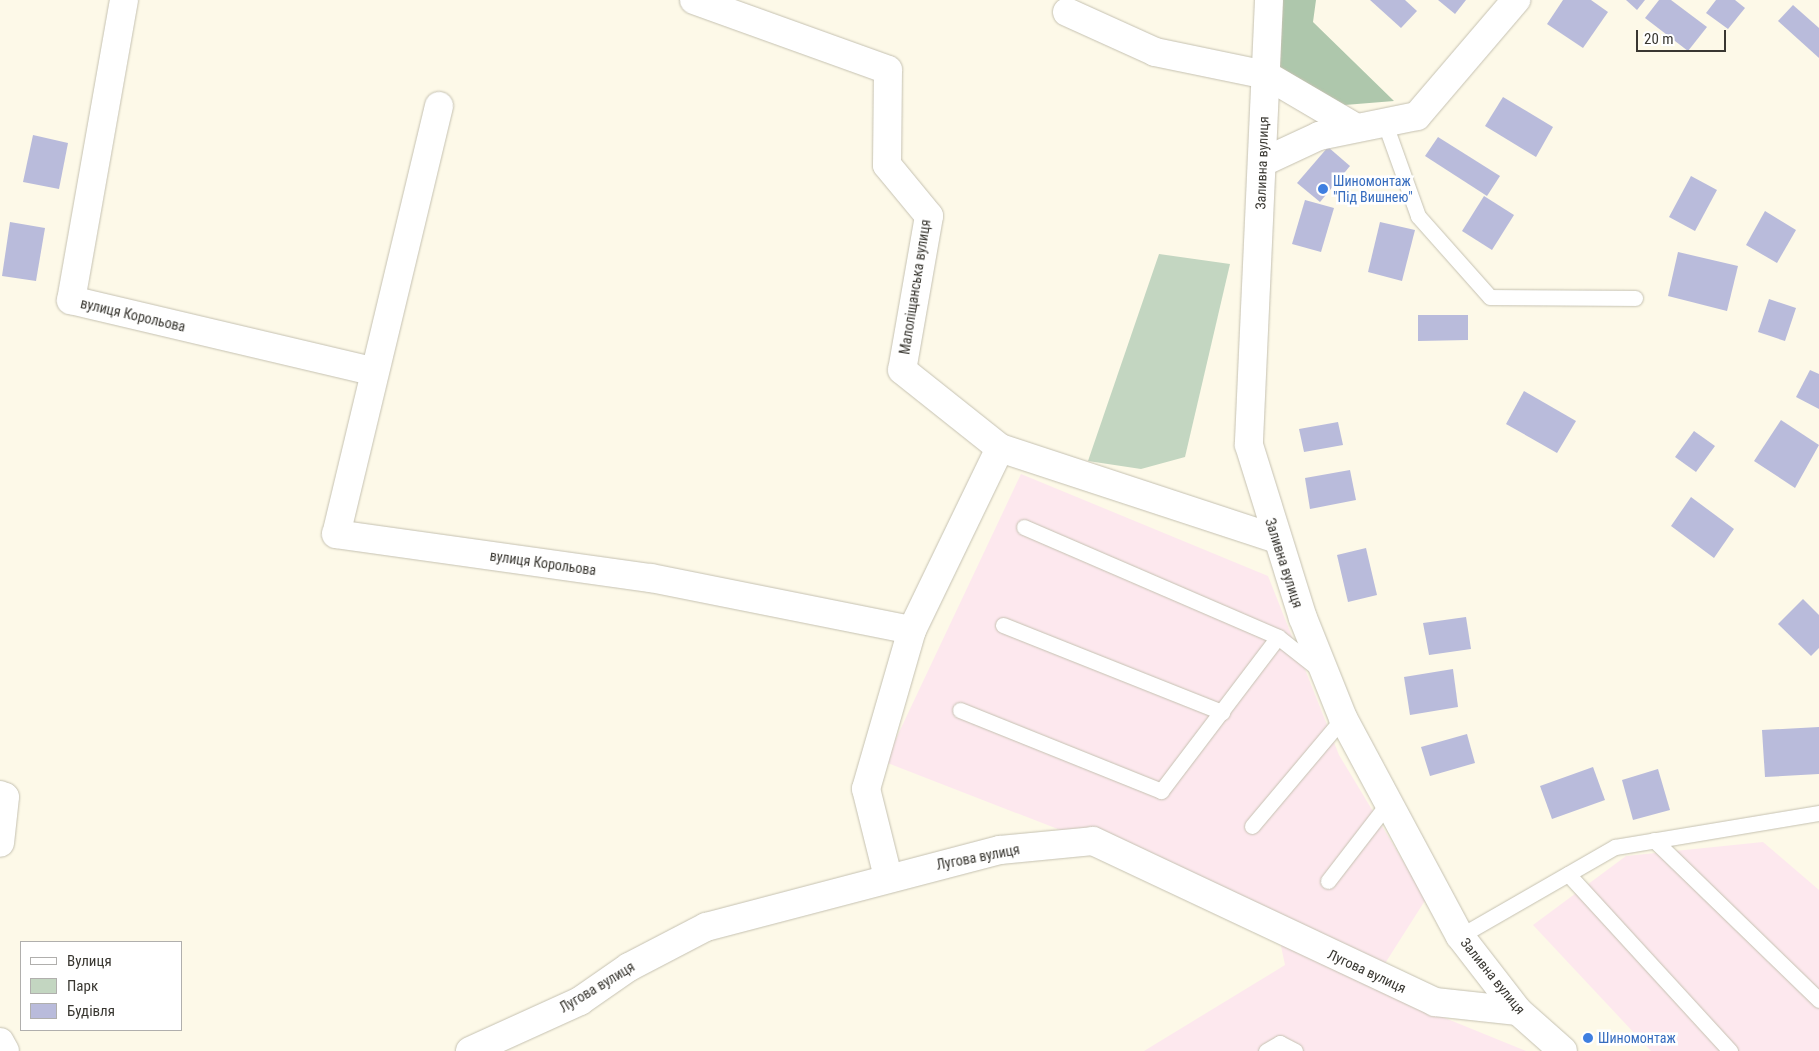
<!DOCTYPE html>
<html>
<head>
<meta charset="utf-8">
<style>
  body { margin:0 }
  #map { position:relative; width:1819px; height:1051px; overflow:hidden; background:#fdf9e8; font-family:"Roboto Condensed",sans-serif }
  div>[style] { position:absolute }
  .industrial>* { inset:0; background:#fde8ee }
  .green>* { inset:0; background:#c3d6c1 }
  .forest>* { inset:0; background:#aec7ac }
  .building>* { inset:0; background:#b9bbdb }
  .roads { filter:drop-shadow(0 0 1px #c5c1b1) drop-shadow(0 0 1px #c5c1b1) }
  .service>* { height:15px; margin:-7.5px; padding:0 7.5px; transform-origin:7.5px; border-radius:7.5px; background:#fff }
  .minor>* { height:28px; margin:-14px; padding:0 14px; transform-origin:14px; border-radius:14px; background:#fff }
  .tertiary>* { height:28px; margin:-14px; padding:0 14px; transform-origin:14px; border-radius:14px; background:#fff }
  .dots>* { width:14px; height:14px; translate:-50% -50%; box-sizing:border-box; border:2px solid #fff; border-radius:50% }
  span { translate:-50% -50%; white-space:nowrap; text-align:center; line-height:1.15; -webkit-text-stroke:5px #fff; paint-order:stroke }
  .street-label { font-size:14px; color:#393731 }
  .shop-label { font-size:14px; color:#366cbe }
  .left { translate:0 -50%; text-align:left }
  .legend { position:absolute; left:20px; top:941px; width:162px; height:90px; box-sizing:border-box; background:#fff; border:1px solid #b0afad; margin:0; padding:6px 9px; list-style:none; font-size:15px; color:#393731 }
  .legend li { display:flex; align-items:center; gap:10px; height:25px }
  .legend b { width:25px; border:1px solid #b0afad }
  .scale { position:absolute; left:1636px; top:30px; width:90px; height:22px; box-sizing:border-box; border:2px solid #393731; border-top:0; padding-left:6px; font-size:15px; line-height:18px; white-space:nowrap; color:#393731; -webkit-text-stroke:4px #fff; paint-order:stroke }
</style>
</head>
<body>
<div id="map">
  <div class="industrial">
    <div style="clip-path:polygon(1021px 474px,1268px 576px,1339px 755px,1426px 899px,1384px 965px,1413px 1005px,1526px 1051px,1144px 1051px,1285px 965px,1274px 913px,885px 762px)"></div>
    <div style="clip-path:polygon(1763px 842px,1819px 890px,1819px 1051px,1651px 1051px,1533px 925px,1626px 856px)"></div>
  </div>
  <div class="green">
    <div style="clip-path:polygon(1159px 254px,1230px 264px,1185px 457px,1141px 469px,1088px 461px)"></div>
  </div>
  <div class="forest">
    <div style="clip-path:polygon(1269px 0,1316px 0,1313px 22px,1394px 101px,1320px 107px,1266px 75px)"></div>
  </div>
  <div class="building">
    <div style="clip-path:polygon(1370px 0,1405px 0,1417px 11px,1401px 28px)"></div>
    <div style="clip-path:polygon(1438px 0,1466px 0,1455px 14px)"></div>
    <div style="clip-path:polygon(1563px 0,1591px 0,1608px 12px,1583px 48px,1547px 24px)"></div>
    <div style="clip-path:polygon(1626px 0,1645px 0,1637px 10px)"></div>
    <div style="clip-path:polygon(1659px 0,1671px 0,1707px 27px,1688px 51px,1645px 18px)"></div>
    <div style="clip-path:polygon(1716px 0,1735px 0,1745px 8px,1728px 29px,1706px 13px)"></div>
    <div style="clip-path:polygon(1793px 5px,1819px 28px,1819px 58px,1778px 21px)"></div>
    <div style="clip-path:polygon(1503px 97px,1553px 127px,1536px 157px,1485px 126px)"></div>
    <div style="clip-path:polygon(33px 135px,68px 143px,59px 189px,23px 182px)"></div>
    <div style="clip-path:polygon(1438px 137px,1500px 176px,1487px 196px,1425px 156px)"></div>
    <div style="clip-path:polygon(1328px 147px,1350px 166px,1320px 202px,1297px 183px)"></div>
    <div style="clip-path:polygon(1691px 176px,1717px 190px,1695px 231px,1669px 217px)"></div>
    <div style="clip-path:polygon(1484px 196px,1514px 215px,1492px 250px,1462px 231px)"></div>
    <div style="clip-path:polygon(1305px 200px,1334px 208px,1321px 252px,1292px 244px)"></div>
    <div style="clip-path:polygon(1765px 211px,1796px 230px,1777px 263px,1746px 245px)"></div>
    <div style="clip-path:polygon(10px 222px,45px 228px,36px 281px,2px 276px)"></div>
    <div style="clip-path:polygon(1380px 222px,1415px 230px,1402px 281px,1368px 272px)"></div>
    <div style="clip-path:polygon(1678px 252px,1738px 266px,1727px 311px,1668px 296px)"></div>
    <div style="clip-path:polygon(1769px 299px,1796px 308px,1785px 341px,1758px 332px)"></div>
    <div style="clip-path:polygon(1418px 315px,1468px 315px,1468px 340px,1418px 341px)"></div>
    <div style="clip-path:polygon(1810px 370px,1819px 374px,1819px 409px,1796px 397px)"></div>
    <div style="clip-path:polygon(1524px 391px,1576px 421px,1557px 453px,1506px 424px)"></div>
    <div style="clip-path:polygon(1781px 420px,1819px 445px,1795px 488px,1754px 461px)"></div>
    <div style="clip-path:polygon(1338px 422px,1343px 445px,1304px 452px,1299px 429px)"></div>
    <div style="clip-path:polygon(1694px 431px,1715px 446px,1696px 472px,1675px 457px)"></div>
    <div style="clip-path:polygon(1350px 470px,1356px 500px,1310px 509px,1305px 478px)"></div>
    <div style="clip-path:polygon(1691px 497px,1734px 529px,1714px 558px,1671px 526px)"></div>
    <div style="clip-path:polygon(1366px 548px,1377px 595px,1348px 602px,1337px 555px)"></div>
    <div style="clip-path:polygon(1803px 599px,1819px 615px,1819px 648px,1811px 656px,1778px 624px)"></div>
    <div style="clip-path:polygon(1466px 617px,1471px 649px,1429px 655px,1423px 623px)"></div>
    <div style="clip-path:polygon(1453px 669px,1458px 707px,1410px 715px,1404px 677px)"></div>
    <div style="clip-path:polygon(1819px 727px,1819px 774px,1765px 777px,1762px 730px)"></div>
    <div style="clip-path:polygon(1467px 734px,1475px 763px,1430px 776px,1421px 747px)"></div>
    <div style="clip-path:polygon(1593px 767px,1605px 800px,1552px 819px,1540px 786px)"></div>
    <div style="clip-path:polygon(1658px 769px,1670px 810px,1633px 820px,1622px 780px)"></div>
  </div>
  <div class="roads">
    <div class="service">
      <div style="left:1384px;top:121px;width:101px;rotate:70.3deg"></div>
      <div style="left:1418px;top:216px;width:108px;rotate:48.4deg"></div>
      <div style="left:1490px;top:297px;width:145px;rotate:0.4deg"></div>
      <div style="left:1024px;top:527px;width:277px;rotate:23.4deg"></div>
      <div style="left:1278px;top:637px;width:53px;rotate:38.2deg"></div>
      <div style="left:1003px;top:625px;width:236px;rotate:21.7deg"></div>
      <div style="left:960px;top:710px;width:217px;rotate:21.9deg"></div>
      <div style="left:1161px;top:791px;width:193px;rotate:-52.8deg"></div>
      <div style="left:1252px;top:826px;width:141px;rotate:-49.9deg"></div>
      <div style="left:1654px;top:840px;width:230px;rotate:44.1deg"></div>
      <div style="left:1568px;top:874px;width:240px;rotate:47.5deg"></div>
      <div style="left:1328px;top:881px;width:98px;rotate:-52.4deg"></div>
      <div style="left:1460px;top:936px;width:179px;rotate:-29.9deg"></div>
      <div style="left:1615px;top:847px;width:207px;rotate:-9.5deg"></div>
      <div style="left:1266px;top:1051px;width:16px;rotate:-30deg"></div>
      <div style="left:1280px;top:1043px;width:17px;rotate:28deg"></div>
    </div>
    <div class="minor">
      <div style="left:124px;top:0;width:305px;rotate:100deg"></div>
      <div style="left:71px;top:300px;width:312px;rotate:13.3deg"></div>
      <div style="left:694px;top:0;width:206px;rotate:19.8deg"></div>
      <div style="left:888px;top:70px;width:95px;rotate:90.6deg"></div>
      <div style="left:887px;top:165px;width:66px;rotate:50.5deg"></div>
      <div style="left:929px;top:216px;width:156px;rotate:99.9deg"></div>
      <div style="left:902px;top:370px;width:125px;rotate:38.5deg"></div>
      <div style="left:1000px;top:448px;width:291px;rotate:18.2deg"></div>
      <div style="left:1067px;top:12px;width:97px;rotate:24.4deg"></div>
      <div style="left:1155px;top:52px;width:113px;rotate:11.7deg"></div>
      <div style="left:1266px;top:75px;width:101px;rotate:30.4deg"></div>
      <div style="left:439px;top:106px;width:440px;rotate:103.5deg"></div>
      <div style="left:336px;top:534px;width:318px;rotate:8deg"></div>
      <div style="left:651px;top:578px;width:266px;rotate:11.3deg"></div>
      <div style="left:1263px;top:162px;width:62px;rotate:-24.9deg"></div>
      <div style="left:1319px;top:136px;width:100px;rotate:-11.5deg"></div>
      <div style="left:1417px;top:116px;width:153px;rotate:-49.5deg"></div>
      <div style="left:0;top:795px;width:5px;rotate:22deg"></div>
      <div style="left:5px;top:797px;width:46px;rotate:96.2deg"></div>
      <div style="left:888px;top:877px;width:91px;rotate:-104deg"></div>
      <div style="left:866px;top:789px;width:166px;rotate:-73.9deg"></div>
      <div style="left:912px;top:630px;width:202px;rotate:-64.2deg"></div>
      <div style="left:0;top:1042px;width:10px;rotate:61deg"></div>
      <div style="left:470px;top:1051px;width:121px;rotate:-24.4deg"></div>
      <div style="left:580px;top:1001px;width:60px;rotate:-34.8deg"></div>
      <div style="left:629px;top:967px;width:87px;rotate:-27.5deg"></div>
      <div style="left:706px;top:927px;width:304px;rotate:-14.7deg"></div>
      <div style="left:1000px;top:850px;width:93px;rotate:-5.5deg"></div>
      <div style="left:1093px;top:841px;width:378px;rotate:25.2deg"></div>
      <div style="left:1435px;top:1002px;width:83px;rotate:6.2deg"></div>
    </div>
    <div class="tertiary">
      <div style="left:1269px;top:0;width:445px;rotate:92.6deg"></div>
      <div style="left:1249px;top:445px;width:181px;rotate:72.7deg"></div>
      <div style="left:1303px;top:618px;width:108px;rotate:68.2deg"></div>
      <div style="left:1343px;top:718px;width:247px;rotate:61.8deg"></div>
      <div style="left:1460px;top:936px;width:95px;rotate:52.3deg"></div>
      <div style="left:1518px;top:1011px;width:60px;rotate:41.6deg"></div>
    </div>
  </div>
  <div class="dots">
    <div style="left:1323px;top:189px;background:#3f7fe0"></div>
    <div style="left:1588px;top:1038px;background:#3f7fe0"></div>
  </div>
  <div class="street-label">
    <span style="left:1262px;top:163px;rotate:-88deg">Заливна вулиця</span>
    <span style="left:915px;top:287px;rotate:-81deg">Малоліщанська вулиця</span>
    <span style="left:133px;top:315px;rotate:13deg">вулиця Корольова</span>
    <span style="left:543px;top:563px;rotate:8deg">вулиця Корольова</span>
    <span style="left:1284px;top:563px;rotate:72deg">Заливна вулиця</span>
    <span style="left:978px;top:857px;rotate:-11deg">Лугова вулиця</span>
    <span style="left:1367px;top:971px;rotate:25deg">Лугова вулиця</span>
    <span style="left:1493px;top:976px;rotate:51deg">Заливна вулиця</span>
    <span style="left:597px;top:987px;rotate:-31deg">Лугова вулиця</span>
  </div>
  <div class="shop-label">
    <span class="left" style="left:1333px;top:189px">Шиномонтаж<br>"Під Вишнею"</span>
    <span class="left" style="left:1598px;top:1038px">Шиномонтаж</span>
  </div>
  <ul class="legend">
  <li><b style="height:6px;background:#fff"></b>Вулиця</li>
  <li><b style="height:14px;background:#c3d6c1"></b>Парк</li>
  <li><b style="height:14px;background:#b9bbdb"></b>Будівля</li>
  </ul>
  <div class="scale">20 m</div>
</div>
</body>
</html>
